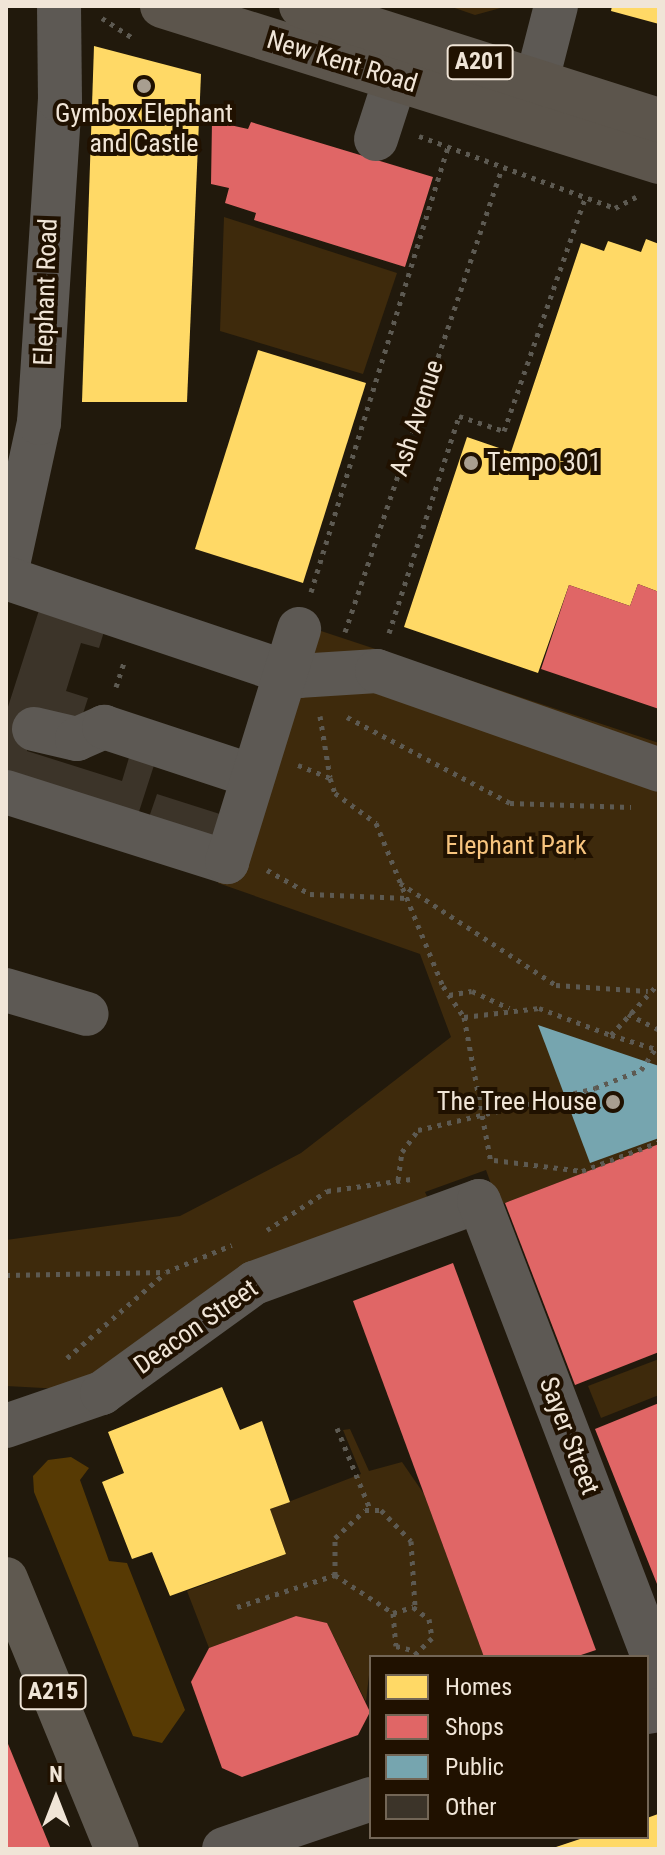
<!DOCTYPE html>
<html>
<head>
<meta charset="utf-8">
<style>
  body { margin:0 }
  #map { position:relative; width:665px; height:1855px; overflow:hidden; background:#21190c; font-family:"Roboto Condensed",sans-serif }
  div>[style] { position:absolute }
  .green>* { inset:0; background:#3e2a0c }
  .forest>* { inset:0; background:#573a04 }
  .homes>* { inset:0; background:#ffd966 }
  .shops>* { inset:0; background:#e06666 }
  .public>* { inset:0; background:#76a5af }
  .building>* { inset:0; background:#3c3429 }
  .path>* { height:5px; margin-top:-2.5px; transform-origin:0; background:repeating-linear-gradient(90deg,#5d5a52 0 4px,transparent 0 10px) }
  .minor>* { height:44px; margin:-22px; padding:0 22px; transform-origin:22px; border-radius:22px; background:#5d5954 }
  .major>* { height:44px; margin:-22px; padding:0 22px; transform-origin:22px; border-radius:22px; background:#5f5950 }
  .highway>* { height:44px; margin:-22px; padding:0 22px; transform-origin:22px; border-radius:22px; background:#5c554c }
  .dots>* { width:22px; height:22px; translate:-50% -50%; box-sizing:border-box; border:4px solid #201100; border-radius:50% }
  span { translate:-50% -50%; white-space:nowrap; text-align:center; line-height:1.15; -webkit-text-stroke:8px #201100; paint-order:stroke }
  .shield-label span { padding:2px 6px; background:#201100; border:2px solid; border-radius:6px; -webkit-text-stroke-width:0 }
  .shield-label { font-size:24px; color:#f0e5d7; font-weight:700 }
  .street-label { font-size:26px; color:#f0e5d7 }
  .poi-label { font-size:26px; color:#f0e5d7 }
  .left { translate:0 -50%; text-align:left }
  .right { translate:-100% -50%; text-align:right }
  .park-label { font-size:26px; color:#f7c47e }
  .frame { position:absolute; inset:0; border:8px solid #f0e5d7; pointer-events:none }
  .legend { position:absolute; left:369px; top:1655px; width:280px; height:184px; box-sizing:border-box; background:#201100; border:2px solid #736656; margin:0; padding:10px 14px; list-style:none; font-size:24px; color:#f0e5d7 }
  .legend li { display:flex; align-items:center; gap:16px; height:40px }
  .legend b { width:40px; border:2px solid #736656 }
  .north { position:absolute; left:16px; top:1759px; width:80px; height:80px; -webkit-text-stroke:6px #201100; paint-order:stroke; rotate:0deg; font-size:22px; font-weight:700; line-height:32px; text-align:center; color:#f0e5d7 }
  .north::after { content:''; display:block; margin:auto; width:28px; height:36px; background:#f0e5d7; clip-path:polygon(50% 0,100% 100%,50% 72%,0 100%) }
</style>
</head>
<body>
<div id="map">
  <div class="green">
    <div style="clip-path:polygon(449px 6px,508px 6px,475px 15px)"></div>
    <div style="clip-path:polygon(224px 217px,397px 273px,363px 374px,220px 331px)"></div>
    <div style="clip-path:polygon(312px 628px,659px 743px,659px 1144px,505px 1203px,498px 1203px,486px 1170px,425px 1192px,429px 1201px,81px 1390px,6px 1386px,6px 1240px,180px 1216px,301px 1153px,451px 1037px,420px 954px,218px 883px)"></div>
    <div style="clip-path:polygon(659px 1359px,659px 1395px,601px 1418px,588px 1386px)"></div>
    <div style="clip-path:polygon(350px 1429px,369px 1471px,402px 1462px,424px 1494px,484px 1657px,371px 1657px,366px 1702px,327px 1623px,296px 1616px,209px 1648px,187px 1591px,286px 1554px,270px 1509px,361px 1474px,343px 1430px)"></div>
  </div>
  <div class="forest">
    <div style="clip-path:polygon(71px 1457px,89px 1468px,80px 1480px,109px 1561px,127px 1563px,185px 1710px,162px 1743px,133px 1736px,34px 1492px,33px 1476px,48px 1460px)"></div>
  </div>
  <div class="homes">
    <div style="clip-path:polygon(612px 6px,659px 6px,659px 24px,611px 11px)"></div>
    <div style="clip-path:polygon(94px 46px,201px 74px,187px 402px,82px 402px)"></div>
    <div style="clip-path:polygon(646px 239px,659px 244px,659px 592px,638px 584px,630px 606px,569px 585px,538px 673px,404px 627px,467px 437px,511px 452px,581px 243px,604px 251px,608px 241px,641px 252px)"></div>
    <div style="clip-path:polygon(258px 350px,366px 383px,303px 583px,195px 549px)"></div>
    <div style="clip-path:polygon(222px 1387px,240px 1430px,262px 1421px,290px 1502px,270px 1509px,286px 1554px,170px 1596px,152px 1552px,132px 1559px,102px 1482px,124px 1473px,108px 1432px)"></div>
    <div style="clip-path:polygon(658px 1814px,659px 1849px,550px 1849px,586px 1837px,647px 1837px,647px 1818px)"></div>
  </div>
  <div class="shops">
    <div style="clip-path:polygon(212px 121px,248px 129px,251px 122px,433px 177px,405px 267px,254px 220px,256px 213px,225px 203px,229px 188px,211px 184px)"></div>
    <div style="clip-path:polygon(638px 584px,659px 592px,659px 709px,541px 669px,569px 585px,630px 606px)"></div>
    <div style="clip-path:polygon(659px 1144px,659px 1352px,575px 1385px,505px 1203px)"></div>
    <div style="clip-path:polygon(453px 1263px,596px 1650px,575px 1657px,484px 1657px,353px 1301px)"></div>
    <div style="clip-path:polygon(659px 1403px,659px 1589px,595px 1429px)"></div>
    <div style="clip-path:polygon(296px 1616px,327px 1623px,370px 1712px,358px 1735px,242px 1777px,222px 1768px,191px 1682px,209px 1648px)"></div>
    <div style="clip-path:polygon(6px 1739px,51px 1849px,6px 1849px)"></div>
  </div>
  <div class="public">
    <div style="clip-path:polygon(538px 1025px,659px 1066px,659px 1138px,590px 1163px)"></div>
  </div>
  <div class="building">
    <div style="clip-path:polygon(41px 604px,106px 625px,99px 648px,81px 643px,66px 691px,88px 698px,80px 723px,40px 710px,27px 751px,122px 781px,131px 751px,156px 759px,136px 821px,6px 780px,6px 713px)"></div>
    <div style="clip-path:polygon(157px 794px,223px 815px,213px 847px,146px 826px)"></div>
  </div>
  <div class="path">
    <div style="left:102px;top:18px;width:37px;rotate:33deg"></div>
    <div style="left:419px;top:136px;width:209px;rotate:20.2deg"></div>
    <div style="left:615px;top:208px;width:24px;rotate:-28deg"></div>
    <div style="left:311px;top:592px;width:467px;rotate:-72.9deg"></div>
    <div style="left:345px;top:632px;width:488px;rotate:-71.3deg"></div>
    <div style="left:389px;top:633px;width:228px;rotate:-72.1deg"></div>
    <div style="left:459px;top:416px;width:47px;rotate:18.4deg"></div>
    <div style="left:504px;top:431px;width:247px;rotate:-70.8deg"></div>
    <div style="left:116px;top:687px;width:26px;rotate:-72deg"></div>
    <div style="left:320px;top:716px;width:62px;rotate:80.7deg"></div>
    <div style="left:347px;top:717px;width:184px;rotate:27.8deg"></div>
    <div style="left:510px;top:803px;width:121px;rotate:1.9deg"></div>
    <div style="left:298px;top:765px;width:35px;rotate:22deg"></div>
    <div style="left:330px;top:778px;width:16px;rotate:72deg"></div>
    <div style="left:335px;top:793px;width:51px;rotate:36.2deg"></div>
    <div style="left:376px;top:823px;width:176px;rotate:67.7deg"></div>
    <div style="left:443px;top:986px;width:37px;rotate:56deg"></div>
    <div style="left:464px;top:1017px;width:147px;rotate:79.5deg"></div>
    <div style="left:267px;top:870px;width:49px;rotate:29.2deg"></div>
    <div style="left:310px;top:894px;width:97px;rotate:2.4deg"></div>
    <div style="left:400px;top:883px;width:186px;rotate:33.2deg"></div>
    <div style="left:556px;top:985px;width:92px;rotate:3.7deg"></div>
    <div style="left:449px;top:995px;width:23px;rotate:-10deg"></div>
    <div style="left:472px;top:991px;width:41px;rotate:24.7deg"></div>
    <div style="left:628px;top:1014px;width:35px;rotate:27deg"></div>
    <div style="left:464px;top:1017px;width:76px;rotate:-6.8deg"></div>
    <div style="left:539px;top:1008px;width:77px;rotate:20.6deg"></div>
    <div style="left:611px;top:1035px;width:71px;rotate:-47.3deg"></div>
    <div style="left:611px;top:1035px;width:50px;rotate:17.4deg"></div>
    <div style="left:494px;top:1160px;width:89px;rotate:7.1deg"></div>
    <div style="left:582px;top:1171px;width:82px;rotate:-20.6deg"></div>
    <div style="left:398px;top:1180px;width:28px;rotate:-82deg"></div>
    <div style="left:402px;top:1152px;width:27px;rotate:-54deg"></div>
    <div style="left:418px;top:1130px;width:182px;rotate:-13.3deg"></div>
    <div style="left:595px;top:1088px;width:49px;rotate:-21.4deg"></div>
    <div style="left:641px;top:1070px;width:25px;rotate:-56deg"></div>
    <div style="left:267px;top:1230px;width:72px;rotate:-33deg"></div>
    <div style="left:327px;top:1191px;width:85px;rotate:-8.1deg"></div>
    <div style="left:6px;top:1275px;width:160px;rotate:-1.1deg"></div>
    <div style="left:166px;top:1272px;width:71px;rotate:-22.2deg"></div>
    <div style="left:67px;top:1358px;width:130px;rotate:-40.9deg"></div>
    <div style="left:337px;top:1428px;width:87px;rotate:67.8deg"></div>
    <div style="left:335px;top:1575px;width:37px;rotate:-90deg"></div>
    <div style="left:335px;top:1538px;width:41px;rotate:-43deg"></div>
    <div style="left:365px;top:1510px;width:16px"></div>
    <div style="left:381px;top:1510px;width:43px;rotate:45.9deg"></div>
    <div style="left:411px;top:1541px;width:66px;rotate:86.5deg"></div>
    <div style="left:237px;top:1607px;width:103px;rotate:-18.1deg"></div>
    <div style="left:335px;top:1575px;width:69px;rotate:33.2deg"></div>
    <div style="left:393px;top:1613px;width:33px;rotate:85deg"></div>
    <div style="left:396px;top:1646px;width:16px;rotate:14deg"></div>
    <div style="left:393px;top:1613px;width:21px;rotate:-17deg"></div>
    <div style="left:413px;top:1607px;width:20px;rotate:37deg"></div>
    <div style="left:429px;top:1619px;width:19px;rotate:81deg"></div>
    <div style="left:432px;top:1638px;width:28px;rotate:136deg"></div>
  </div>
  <div class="minor">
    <div style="left:537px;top:80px;width:76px;rotate:-75.6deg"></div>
    <div style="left:376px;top:139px;width:65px;rotate:-72.1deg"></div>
    <div style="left:6px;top:574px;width:155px;rotate:-77.7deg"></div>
    <div style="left:39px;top:423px;width:323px;rotate:-86.3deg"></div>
    <div style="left:60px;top:101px;width:95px;rotate:-90.6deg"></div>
    <div style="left:6px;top:578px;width:308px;rotate:18.6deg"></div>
    <div style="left:298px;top:676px;width:79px;rotate:-3.6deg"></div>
    <div style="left:377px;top:671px;width:299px;rotate:19.3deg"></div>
    <div style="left:34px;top:729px;width:44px;rotate:13.1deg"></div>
    <div style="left:77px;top:739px;width:30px;rotate:-24deg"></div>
    <div style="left:104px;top:727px;width:156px;rotate:18.3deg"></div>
    <div style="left:6px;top:792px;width:232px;rotate:17.6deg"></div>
    <div style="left:227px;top:862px;width:244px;rotate:-72.8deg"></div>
    <div style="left:6px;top:990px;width:84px;rotate:16.5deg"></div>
    <div style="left:6px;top:1426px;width:102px;rotate:-19deg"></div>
    <div style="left:102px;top:1393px;width:188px;rotate:-35.9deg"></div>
    <div style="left:254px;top:1283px;width:239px;rotate:-20deg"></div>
    <div style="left:479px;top:1201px;width:504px;rotate:69.08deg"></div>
    <div style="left:647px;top:1712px;width:12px;rotate:-9deg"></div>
    <div style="left:224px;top:1849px;width:155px;rotate:-18.8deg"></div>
  </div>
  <div class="major">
    <div style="left:6px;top:1579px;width:292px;rotate:67.7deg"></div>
  </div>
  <div class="highway">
    <div style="left:162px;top:6px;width:521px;rotate:17.43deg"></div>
    <div style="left:301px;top:6px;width:376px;rotate:17.7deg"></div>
  </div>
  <div class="dots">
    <div style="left:144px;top:86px;background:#a89e90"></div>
    <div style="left:471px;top:463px;background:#a89e90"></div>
    <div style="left:613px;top:1102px;background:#a89e90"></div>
  </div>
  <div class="shield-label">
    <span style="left:480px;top:62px">A201</span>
    <span style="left:53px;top:1692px">A215</span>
  </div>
  <div class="street-label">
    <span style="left:342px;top:62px;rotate:17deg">New Kent Road</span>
    <span style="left:46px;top:292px;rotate:-88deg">Elephant Road</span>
    <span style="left:417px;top:418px;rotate:-72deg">Ash Avenue</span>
    <span style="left:196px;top:1327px;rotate:-35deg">Deacon Street</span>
    <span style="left:569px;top:1436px;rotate:69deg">Sayer Street</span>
  </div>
  <div class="poi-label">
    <span style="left:144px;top:129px">Gymbox Elephant<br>and Castle</span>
    <span class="left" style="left:487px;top:463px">Tempo 301</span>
    <span class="right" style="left:597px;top:1102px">The Tree House</span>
  </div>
  <div class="park-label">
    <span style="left:516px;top:846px">Elephant Park</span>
  </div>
  <div class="frame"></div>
  <ul class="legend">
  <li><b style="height:22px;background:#ffd966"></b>Homes</li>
  <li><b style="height:22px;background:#e06666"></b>Shops</li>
  <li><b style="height:22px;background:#76a5af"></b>Public</li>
  <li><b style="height:22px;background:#3c3429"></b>Other</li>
  </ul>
  <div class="north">N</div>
</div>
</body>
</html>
